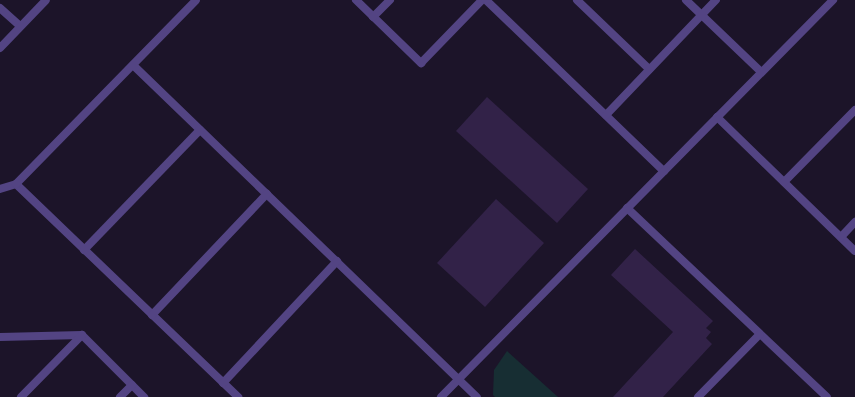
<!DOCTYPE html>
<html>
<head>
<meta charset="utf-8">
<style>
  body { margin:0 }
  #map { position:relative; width:855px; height:397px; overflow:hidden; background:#1c1429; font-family:Inter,sans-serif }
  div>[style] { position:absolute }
  .green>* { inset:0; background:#172e33 }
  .building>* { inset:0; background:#322248 }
  .street>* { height:8px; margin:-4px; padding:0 4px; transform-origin:4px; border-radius:4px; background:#534483 }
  span { translate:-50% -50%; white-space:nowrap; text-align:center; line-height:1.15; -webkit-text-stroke:3px #1c1429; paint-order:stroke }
</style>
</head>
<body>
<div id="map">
  <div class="green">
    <div style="clip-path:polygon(507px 351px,558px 397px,495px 397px,493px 395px,494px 370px)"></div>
  </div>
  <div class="building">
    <div style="clip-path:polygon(487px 97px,588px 189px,557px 223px,456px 131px)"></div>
    <div style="clip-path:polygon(496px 199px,544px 243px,485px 307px,437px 263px)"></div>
    <div style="clip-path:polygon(635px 249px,713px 321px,706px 328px,711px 332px,706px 338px,712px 344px,663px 397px,613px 397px,673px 332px,611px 275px)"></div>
  </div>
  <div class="street">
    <div style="left:356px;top:0;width:91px;rotate:44.1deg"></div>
    <div style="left:421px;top:63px;width:88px;rotate:-45.9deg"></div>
    <div style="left:486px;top:0;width:247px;rotate:43.9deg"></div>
    <div style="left:577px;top:0;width:100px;rotate:43.8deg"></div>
    <div style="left:686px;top:0;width:104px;rotate:43.8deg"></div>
    <div style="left:0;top:8px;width:27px;rotate:42deg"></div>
    <div style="left:373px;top:17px;width:24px;rotate:-45deg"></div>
    <div style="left:0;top:48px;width:66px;rotate:-46.2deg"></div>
    <div style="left:133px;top:65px;width:478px;rotate:44deg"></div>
    <div style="left:606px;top:115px;width:159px;rotate:-46.3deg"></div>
    <div style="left:717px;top:117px;width:192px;rotate:44.2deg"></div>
    <div style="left:784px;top:182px;width:101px;rotate:-45.4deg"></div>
    <div style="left:16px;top:184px;width:308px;rotate:43.8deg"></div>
    <div style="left:0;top:189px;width:17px;rotate:-17deg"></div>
    <div style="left:16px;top:184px;width:257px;rotate:-45.6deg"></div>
    <div style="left:627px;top:208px;width:275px;rotate:43.4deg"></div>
    <div style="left:841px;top:237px;width:21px;rotate:-47deg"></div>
    <div style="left:84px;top:250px;width:167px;rotate:-46deg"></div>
    <div style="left:152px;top:315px;width:167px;rotate:-46.5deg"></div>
    <div style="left:0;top:337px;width:82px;rotate:-1.4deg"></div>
    <div style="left:82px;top:335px;width:88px;rotate:45deg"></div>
    <div style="left:223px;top:383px;width:167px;rotate:-46.9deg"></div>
    <div style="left:21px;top:397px;width:87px;rotate:-45.5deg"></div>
    <div style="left:120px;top:397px;width:17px;rotate:-45deg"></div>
    <div style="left:441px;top:397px;width:558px;rotate:-45.36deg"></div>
    <div style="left:698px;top:397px;width:88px;rotate:-45.5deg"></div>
  </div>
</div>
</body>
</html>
